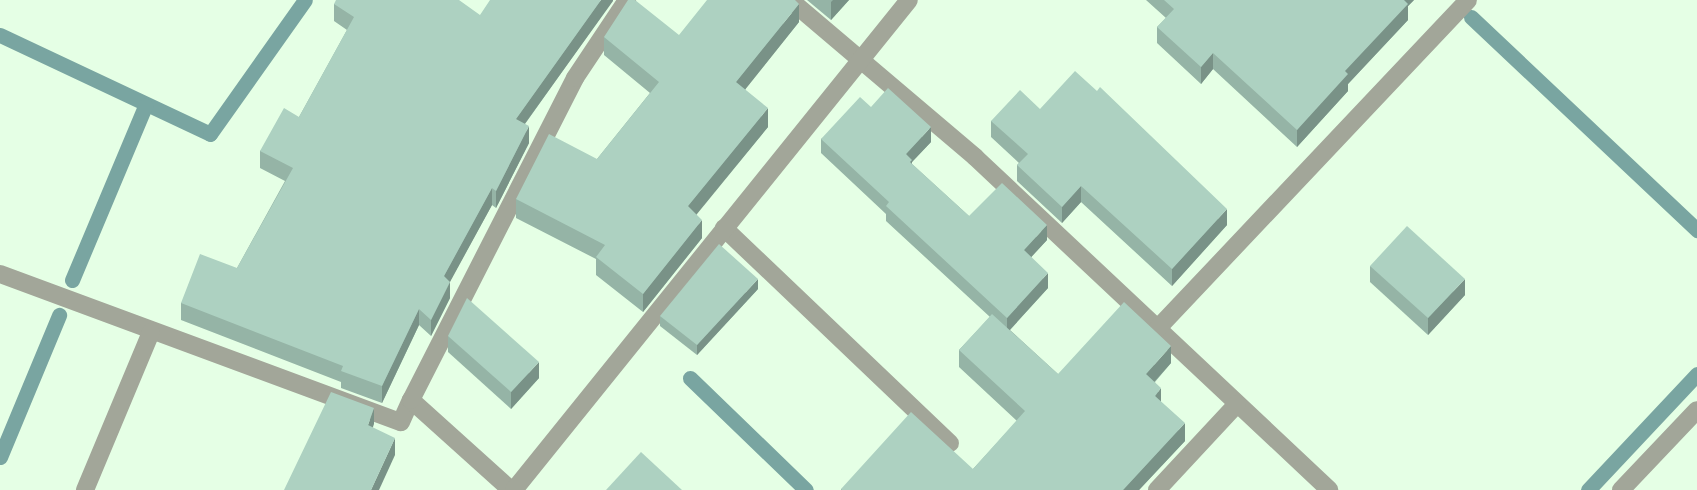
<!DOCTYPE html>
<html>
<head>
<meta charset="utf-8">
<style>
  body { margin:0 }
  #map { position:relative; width:1697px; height:490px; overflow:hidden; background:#e5ffe5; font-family:Poppins,sans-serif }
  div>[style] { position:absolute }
  .stream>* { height:15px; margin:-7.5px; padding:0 7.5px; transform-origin:7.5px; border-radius:7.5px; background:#79a5a1 }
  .minor>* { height:18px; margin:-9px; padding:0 9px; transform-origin:9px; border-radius:9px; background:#a2a699 }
  .wall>* { inset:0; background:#95b4a6 }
  .shaded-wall>* { inset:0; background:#799287 }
  .building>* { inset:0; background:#add1c1 }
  span { translate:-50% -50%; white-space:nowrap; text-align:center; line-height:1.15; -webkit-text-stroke:6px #fff; paint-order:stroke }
</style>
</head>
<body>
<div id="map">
  <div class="stream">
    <div style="left:1471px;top:17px;width:311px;rotate:43.3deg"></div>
    <div style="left:0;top:35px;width:232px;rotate:25.2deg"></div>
    <div style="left:210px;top:134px;width:164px;rotate:-54.7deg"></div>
    <div style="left:72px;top:280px;width:189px;rotate:-67.2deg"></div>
    <div style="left:690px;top:378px;width:161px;rotate:44deg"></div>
    <div style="left:0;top:457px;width:154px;rotate:-67.4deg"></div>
    <div style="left:1588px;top:490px;width:159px;rotate:-46.8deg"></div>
  </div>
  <div class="minor">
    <div style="left:790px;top:0;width:243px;rotate:40.3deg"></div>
    <div style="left:975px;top:157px;width:486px;rotate:43.2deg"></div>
    <div style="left:724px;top:228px;width:312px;rotate:43.6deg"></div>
    <div style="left:0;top:274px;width:427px;rotate:20.3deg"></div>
    <div style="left:401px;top:422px;width:24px;rotate:-66deg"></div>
    <div style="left:411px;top:400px;width:135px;rotate:42deg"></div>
    <div style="left:1158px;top:328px;width:451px;rotate:-46.6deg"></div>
    <div style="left:411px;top:400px;width:361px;rotate:-63deg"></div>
    <div style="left:575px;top:78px;width:94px;rotate:-56.3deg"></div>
    <div style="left:85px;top:490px;width:171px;rotate:-67.3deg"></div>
    <div style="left:514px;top:490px;width:629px;rotate:-51.13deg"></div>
    <div style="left:1157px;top:490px;width:117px;rotate:-47.1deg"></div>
    <div style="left:1621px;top:490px;width:110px;rotate:-46.5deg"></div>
  </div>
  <div class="wall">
    <div style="clip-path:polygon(613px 0,525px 124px,529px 143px,496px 208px,492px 205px,450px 281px,450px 298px,431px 336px,419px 325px,382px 403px,341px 388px,341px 382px,181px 320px,181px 303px,237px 268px,285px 181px,260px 168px,260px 151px,299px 117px,347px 30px,334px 21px,334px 4px,480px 15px)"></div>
    <div style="clip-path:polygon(807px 0,849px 0,831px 20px)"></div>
    <div style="clip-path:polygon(1146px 0,1414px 0,1408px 6px,1408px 20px,1348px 84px,1348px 91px,1297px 147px,1213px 69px,1201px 84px,1157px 43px,1157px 27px,1166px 18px)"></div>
    <div style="clip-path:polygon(799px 22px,745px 89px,768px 127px,696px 214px,702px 238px,643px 312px,596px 275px,596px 259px,516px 218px,516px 199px,597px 159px,650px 93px,604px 55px,604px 37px,679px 35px)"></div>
    <div style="clip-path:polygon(871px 107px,931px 142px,912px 162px,912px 164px,969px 216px,1047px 240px,1031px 257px,1048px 288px,1010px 330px,1058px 374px,1171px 363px,1155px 382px,1161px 402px,1185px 441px,1139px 490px,841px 490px,841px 489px,973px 469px,1017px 421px,959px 367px,959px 350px,990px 317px,886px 221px,886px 214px,821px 153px,821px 139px)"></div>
    <div style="clip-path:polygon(1040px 109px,1227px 225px,1172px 286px,1081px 202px,1062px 223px,1017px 181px,1017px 165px,1019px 163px,991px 137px,991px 121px)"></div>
    <div style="clip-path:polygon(1370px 266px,1465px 295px,1428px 335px,1370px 282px)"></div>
    <div style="clip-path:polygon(758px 289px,697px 355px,660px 326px,660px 316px)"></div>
    <div style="clip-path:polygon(448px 336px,539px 378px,511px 409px,448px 352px)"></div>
  </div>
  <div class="shaded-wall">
    <div style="clip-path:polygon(601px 0,613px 0,613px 1px,516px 136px,516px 119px)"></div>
    <div style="clip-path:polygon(833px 0,849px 0,831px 20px,831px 2px)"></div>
    <div style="clip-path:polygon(1401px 0,1414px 0,1408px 6px,1408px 20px,1348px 84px,1348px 91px,1297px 147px,1297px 130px)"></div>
    <div style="clip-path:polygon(799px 4px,799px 22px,736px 101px,736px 82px)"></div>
    <div style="clip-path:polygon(1213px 53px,1213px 69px,1201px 84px,1201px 67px)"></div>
    <div style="clip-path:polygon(768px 108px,768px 127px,688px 225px,688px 206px)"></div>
    <div style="clip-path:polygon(529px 126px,529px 143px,496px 208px,496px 191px)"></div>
    <div style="clip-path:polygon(931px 127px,931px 142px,912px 162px,912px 175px,906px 154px)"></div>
    <div style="clip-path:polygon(1081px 186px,1081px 202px,1062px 223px,1062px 207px)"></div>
    <div style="clip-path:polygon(492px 188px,492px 205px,444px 293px,444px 276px)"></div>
    <div style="clip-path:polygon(1227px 209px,1227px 225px,1172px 286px,1172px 269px)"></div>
    <div style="clip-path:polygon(702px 220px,702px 238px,643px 312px,643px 294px)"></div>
    <div style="clip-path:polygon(1047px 225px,1047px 240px,1024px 265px,1024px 250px)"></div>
    <div style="clip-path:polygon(1048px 273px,1048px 288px,1007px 333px,1007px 318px)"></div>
    <div style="clip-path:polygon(758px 279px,758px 289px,697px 355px,697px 345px)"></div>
    <div style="clip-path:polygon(1465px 279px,1465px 295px,1428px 335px,1428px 318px)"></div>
    <div style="clip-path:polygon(450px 282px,450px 298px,431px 336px,431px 320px)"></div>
    <div style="clip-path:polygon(419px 309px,419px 325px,382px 403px,382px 386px)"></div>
    <div style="clip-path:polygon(1171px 346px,1171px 363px,1146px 391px,1146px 374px)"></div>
    <div style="clip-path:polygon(539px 362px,539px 378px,511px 409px,511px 392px)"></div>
    <div style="clip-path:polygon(1161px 388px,1161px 405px,1155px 396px)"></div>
    <div style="clip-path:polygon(374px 408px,374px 424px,368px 441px,368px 425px)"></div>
    <div style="clip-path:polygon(1185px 423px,1185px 441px,1139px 490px,1123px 490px)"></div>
    <div style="clip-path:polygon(395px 438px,395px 455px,379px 490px,371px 490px)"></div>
  </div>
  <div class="building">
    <div style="clip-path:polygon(336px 0,459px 0,480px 15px,490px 0,601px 0,516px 119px,529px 126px,496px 191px,492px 188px,444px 276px,450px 282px,431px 320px,419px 309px,382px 386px,341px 371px,343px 366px,181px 303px,200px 254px,237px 268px,293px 168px,260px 151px,284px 108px,299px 117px,354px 17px,334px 4px)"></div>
    <div style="clip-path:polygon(628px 0,635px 0,679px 35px,707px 0,795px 0,799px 4px,736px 82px,768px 108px,688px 206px,702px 220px,643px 294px,596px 257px,605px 245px,516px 199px,549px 134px,597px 159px,659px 82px,604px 37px)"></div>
    <div style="clip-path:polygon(1164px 0,1404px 0,1408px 4px,1345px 71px,1348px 74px,1297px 130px,1213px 53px,1201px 67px,1157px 27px,1174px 9px)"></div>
    <div style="clip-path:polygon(1075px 71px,1097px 91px,1100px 87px,1227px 209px,1172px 269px,1081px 186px,1062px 207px,1017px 165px,1028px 154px,991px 121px,1020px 90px,1040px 109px)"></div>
    <div style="clip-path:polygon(888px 88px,931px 127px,906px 154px,912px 160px,910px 162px,969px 216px,1002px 183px,1047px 225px,1024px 250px,1048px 273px,1007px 318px,886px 206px,889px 202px,821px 139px,860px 97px,871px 107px)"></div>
    <div style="clip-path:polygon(1407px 226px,1465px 279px,1428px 318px,1370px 266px)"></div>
    <div style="clip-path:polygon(719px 244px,758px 279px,697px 345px,660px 316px)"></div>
    <div style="clip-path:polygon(467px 298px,539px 362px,511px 392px,448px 336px)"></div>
    <div style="clip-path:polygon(1124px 302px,1171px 346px,1146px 374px,1161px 388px,1155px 396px,1185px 423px,1123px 490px,842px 490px,841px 489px,911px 412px,973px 469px,1025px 411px,959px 350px,992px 314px,1058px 374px)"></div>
    <div style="clip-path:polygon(331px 392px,374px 408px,368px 425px,395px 438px,371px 490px,284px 490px)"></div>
    <div style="clip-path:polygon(641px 452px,682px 490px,606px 490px)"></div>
  </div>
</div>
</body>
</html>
